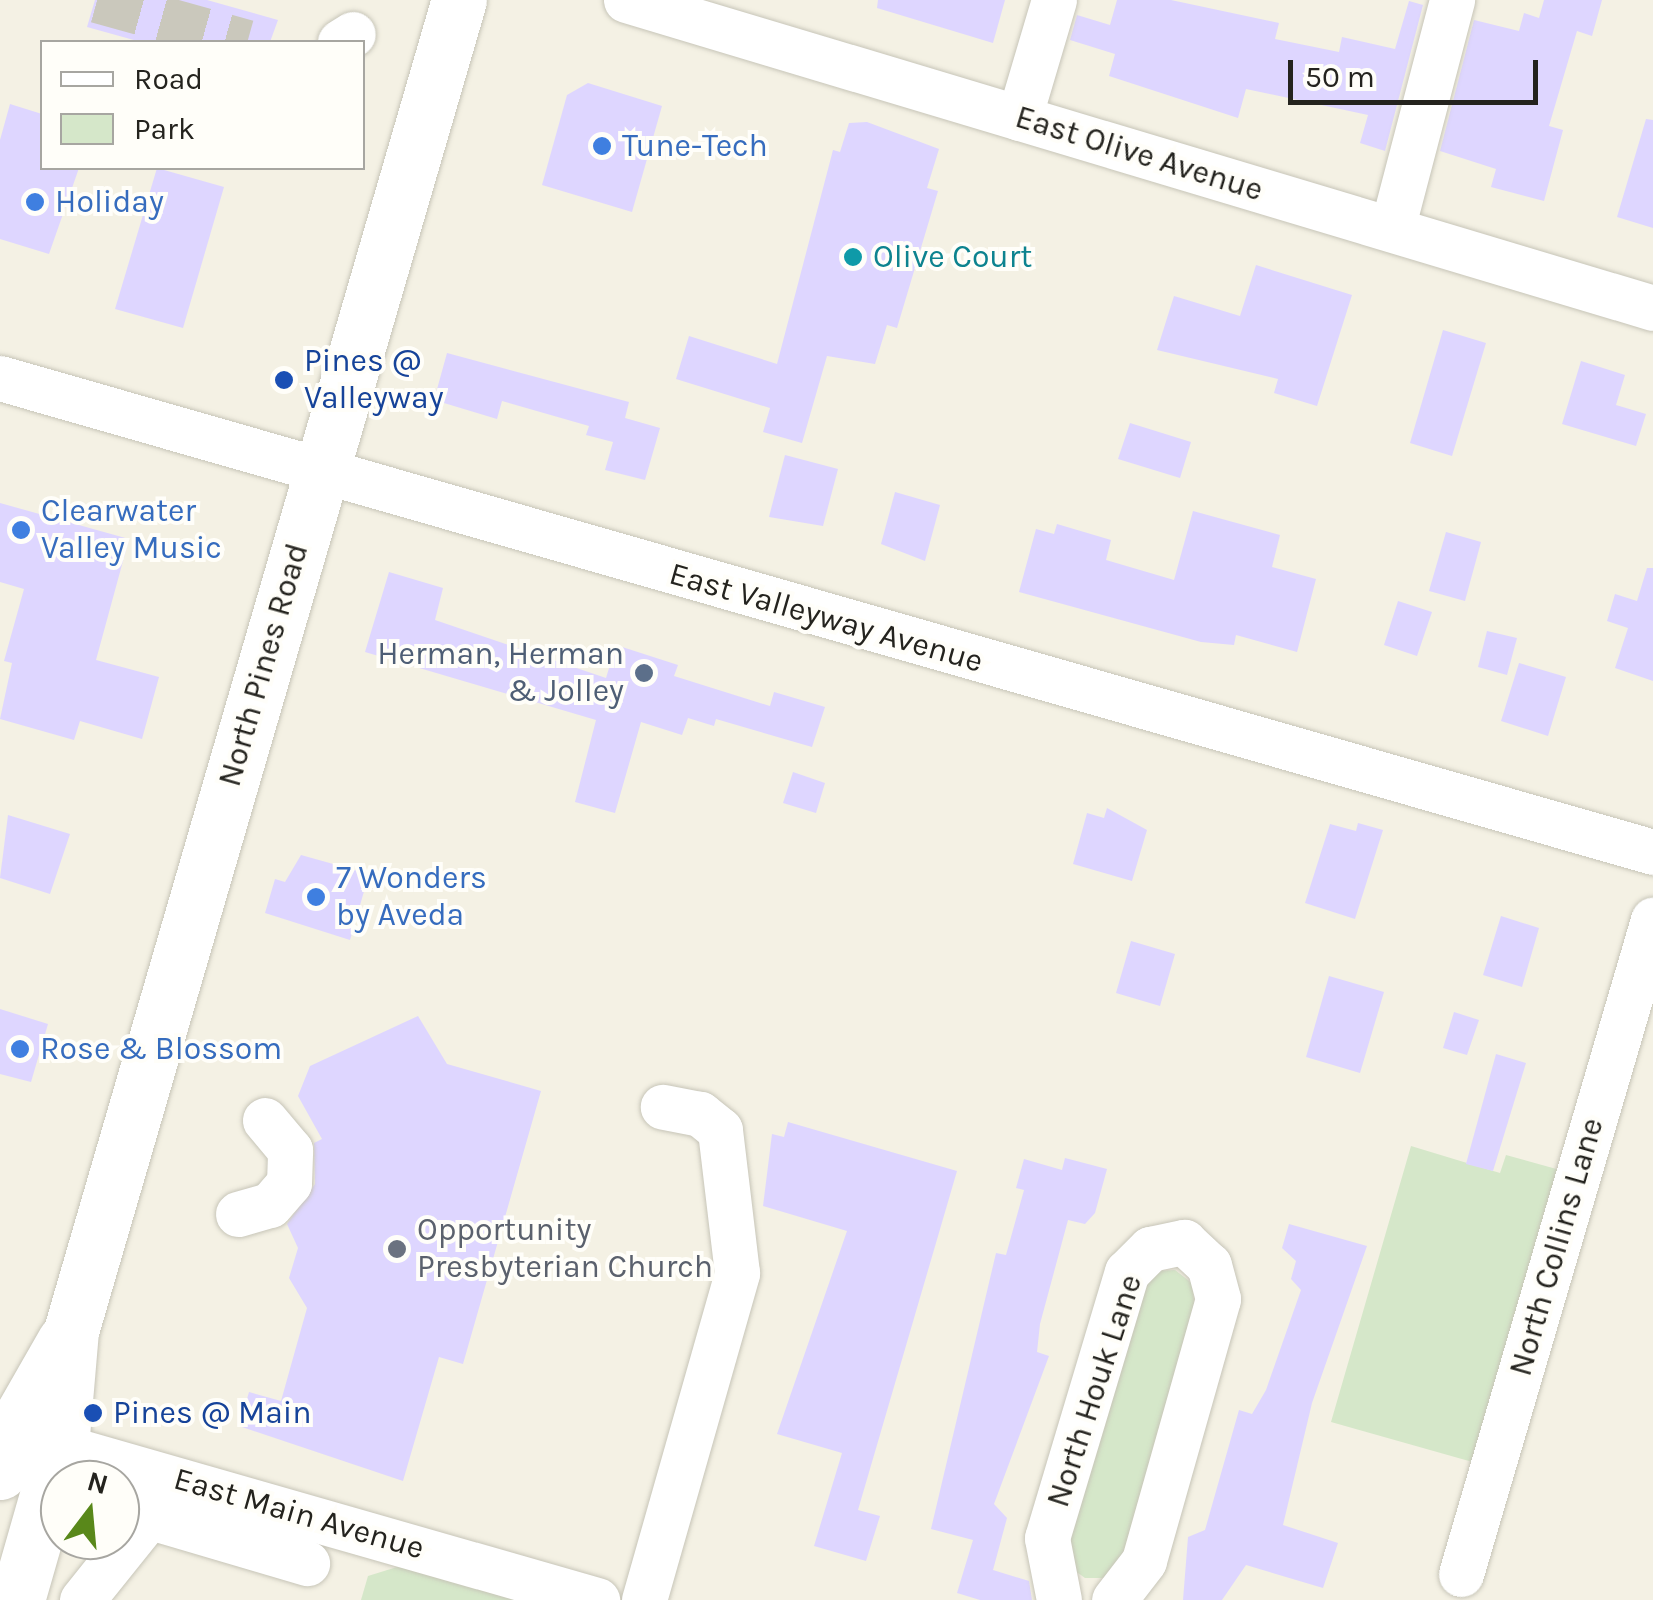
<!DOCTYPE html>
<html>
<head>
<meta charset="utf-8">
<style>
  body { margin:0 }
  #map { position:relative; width:1653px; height:1600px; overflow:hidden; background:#f4f1e4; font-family:Karla,sans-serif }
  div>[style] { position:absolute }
  .green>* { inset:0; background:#d5e7c9 }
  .building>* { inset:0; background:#ded6ff }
  .minor-tunnel>* { height:45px; margin-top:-22.5px; transform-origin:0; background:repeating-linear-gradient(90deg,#cac8bc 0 45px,transparent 0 67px) }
  .roads { filter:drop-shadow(0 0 2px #c7c5b8) drop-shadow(0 0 2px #c7c5b8) }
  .minor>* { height:45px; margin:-22.5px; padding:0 22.5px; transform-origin:22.5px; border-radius:22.5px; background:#fff }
  .major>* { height:55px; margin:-27.5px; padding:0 27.5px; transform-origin:27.5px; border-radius:27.5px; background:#fff }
  .dots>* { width:28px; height:28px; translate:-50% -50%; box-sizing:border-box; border:5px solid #fffef9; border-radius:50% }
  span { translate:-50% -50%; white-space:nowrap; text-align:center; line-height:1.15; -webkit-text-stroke:8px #fffef9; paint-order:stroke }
  .shop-label { font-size:32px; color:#366cbe }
  .left { translate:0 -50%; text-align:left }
  .street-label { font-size:32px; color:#24231e }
  .culture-label { font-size:32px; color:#0d838f }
  .transit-label { font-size:32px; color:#164399 }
  .service-label { font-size:32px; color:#4e5e75 }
  .right { translate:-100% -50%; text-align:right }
  .worship-label { font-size:32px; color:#5b616d }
  .legend { position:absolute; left:40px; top:40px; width:325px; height:130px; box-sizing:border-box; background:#fffef9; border:2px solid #a7a6a1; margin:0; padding:12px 18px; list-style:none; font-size:30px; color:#24231e }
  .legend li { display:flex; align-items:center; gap:20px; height:50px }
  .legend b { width:50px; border:2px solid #a7a6a1 }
  .north { position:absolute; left:40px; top:1460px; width:100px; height:100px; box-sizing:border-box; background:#fffef9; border:2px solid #a7a6a1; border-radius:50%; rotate:16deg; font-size:28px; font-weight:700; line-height:40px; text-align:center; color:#24231e }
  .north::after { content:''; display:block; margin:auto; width:35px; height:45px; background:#59881a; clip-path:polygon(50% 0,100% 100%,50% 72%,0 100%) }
  .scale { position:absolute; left:1288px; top:60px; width:250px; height:45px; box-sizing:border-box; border:5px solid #24231e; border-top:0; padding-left:12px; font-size:30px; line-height:35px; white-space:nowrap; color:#24231e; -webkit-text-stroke:8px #fffef9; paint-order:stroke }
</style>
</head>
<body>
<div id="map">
  <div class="green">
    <div style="clip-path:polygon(1411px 1146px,1500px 1173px,1506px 1155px,1560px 1170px,1476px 1463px,1331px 1422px)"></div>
    <div style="clip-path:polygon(1175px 1270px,1193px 1284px,1194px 1304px,1121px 1562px,1104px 1578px,1085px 1578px,1067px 1565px,1064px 1540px,1139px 1287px,1154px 1271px)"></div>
    <div style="clip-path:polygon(397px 1567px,469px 1576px,557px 1600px,361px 1600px,368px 1576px)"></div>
  </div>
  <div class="building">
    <div style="clip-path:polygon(95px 0,207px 0,278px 20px,270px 42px,141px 42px,87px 27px)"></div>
    <div style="clip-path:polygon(878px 0,1005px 0,993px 43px,877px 8px)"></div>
    <div style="clip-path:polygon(1117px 0,1171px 0,1279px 23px,1275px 39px,1339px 52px,1342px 37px,1395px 49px,1409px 1px,1423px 5px,1385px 151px,1360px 143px,1368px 115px,1246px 89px,1238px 118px,1109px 76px,1115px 54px,1070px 40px,1077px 15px,1110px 25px)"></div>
    <div style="clip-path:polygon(1544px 0,1602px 0,1592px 36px,1577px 31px,1549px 126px,1563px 130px,1544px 201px,1491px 187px,1496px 169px,1440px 151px,1474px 20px,1519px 31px,1524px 13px,1539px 18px)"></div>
    <div style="clip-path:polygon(588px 83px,662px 106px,632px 212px,542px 185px,567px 95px)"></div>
    <div style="clip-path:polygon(10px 104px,42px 114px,42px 168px,79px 168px,49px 254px,0 239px,0 140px)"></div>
    <div style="clip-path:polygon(1646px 119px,1653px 120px,1653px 228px,1617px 217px)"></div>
    <div style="clip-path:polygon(867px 122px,939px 149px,927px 188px,938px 191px,897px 328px,887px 325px,875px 364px,827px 356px,802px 443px,763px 432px,770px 408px,676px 379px,689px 336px,777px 364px,833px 150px,840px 152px,849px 123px)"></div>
    <div style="clip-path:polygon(157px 168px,224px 187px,183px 328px,115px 309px)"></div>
    <div style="clip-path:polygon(1256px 265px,1352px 295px,1317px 406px,1274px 393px,1278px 379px,1157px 350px,1174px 296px,1240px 316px)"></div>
    <div style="clip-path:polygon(1443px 330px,1486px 343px,1452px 456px,1410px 443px)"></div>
    <div style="clip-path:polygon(447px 353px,629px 402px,625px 418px,660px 428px,645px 480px,605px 470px,613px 442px,586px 435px,589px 426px,502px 401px,497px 419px,434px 400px)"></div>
    <div style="clip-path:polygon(1581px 361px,1625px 375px,1616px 405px,1646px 414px,1636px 446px,1562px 424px)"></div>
    <div style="clip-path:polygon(1130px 423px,1191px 442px,1180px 478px,1118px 459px)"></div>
    <div style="clip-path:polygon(785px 455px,838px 469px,823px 526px,769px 517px)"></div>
    <div style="clip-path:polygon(895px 492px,940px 505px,925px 561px,881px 544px)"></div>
    <div style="clip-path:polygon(0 503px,129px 539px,96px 660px,159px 677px,142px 739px,80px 721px,74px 740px,0 719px,12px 663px,4px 661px,24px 589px,0 582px)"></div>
    <div style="clip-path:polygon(1193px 511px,1280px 535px,1272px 567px,1316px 579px,1297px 652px,1236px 635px,1234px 645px,1201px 642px,1019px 592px,1036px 529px,1054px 534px,1057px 524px,1111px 540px,1106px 560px,1174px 580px)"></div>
    <div style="clip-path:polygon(1446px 532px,1481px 542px,1465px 601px,1429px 591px)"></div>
    <div style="clip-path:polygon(1647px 568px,1653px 568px,1653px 681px,1615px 668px,1628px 628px,1607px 621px,1615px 594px,1637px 601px)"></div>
    <div style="clip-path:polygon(389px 572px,443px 588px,435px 620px,606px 678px,616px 645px,678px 665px,674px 676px,770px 706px,774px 692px,825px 707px,812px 747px,716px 719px,714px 726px,688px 718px,682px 735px,641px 722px,615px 813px,575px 802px,596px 720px,365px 652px)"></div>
    <div style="clip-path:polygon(1398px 601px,1432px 612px,1417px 656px,1384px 645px)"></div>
    <div style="clip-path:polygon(1487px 631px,1517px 638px,1507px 675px,1478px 667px)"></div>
    <div style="clip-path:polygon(1519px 663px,1566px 677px,1548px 736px,1501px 721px)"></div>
    <div style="clip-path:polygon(793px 772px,825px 783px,816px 813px,783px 803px)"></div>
    <div style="clip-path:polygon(1107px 808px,1147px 830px,1132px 881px,1073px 864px,1087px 813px,1104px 818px)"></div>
    <div style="clip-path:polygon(8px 815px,70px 834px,50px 894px,0 878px)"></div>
    <div style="clip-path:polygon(1358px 823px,1383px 830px,1355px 919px,1305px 903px,1330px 824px,1356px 831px)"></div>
    <div style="clip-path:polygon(301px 855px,369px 874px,350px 940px,265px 913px,275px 879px,285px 882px)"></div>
    <div style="clip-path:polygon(1501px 916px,1539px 928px,1522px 987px,1483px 975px)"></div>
    <div style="clip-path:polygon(1131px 941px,1175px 954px,1160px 1006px,1116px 993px)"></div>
    <div style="clip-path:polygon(1329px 976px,1384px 992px,1360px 1073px,1306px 1057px)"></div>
    <div style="clip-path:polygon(0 1009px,48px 1024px,31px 1082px,0 1074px)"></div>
    <div style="clip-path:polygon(1454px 1012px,1479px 1020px,1467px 1055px,1443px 1048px)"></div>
    <div style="clip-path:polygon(418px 1016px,447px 1064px,541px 1091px,463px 1364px,439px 1357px,403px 1481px,239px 1426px,249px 1392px,281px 1401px,307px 1308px,289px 1278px,298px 1248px,287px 1224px,315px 1184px,314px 1143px,322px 1139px,298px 1096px,310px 1066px)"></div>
    <div style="clip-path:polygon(1496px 1054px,1526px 1063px,1493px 1171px,1466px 1164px)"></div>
    <div style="clip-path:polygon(788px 1122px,957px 1171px,858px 1510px,880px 1516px,866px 1561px,814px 1546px,842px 1453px,777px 1434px,847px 1231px,763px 1206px,772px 1134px,784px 1137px)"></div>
    <div style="clip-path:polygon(1065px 1158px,1107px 1169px,1095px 1213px,1085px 1224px,1068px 1220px,1040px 1324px,1037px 1352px,1049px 1356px,994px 1504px,1007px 1518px,993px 1570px,1029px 1581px,1032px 1600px,980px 1600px,957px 1593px,973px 1540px,931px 1529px,996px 1253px,1006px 1255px,1024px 1190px,1016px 1188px,1024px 1159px,1062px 1170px)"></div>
    <div style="clip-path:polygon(1289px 1224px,1367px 1246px,1312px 1403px,1283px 1525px,1338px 1543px,1323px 1588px,1246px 1565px,1222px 1600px,1183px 1600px,1188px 1537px,1205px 1530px,1239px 1410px,1252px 1414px,1266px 1390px,1301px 1290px,1291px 1279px,1296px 1261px,1282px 1248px)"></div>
  </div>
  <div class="minor-tunnel">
    <div style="left:97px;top:0;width:156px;rotate:15.6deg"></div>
  </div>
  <div class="roads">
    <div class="minor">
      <div style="left:626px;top:0;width:1072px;rotate:16.69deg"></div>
      <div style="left:340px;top:42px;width:15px;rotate:-32deg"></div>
      <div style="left:1019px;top:118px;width:123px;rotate:-73.5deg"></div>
      <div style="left:1392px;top:229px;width:237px;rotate:-75.3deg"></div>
      <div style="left:0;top:378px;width:1720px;rotate:16deg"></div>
      <div style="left:238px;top:1214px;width:33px;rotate:-16deg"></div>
      <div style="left:270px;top:1205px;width:29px;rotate:-49deg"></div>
      <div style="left:289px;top:1183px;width:33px;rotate:-88deg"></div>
      <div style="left:290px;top:1150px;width:39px;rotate:-130deg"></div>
      <div style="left:31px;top:1438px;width:589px;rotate:15.97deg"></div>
      <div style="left:147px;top:1516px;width:167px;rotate:16.4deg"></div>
      <div style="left:1461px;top:1574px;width:682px;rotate:-73.64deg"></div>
      <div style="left:82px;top:1600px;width:96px;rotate:-51.3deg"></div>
      <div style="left:142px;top:1525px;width:38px;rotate:-70deg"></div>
      <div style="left:644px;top:1600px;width:340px;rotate:-74.1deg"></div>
      <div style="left:737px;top:1273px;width:144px;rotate:-96.8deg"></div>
      <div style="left:720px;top:1130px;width:26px;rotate:-141deg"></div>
      <div style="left:700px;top:1114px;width:38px;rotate:-169deg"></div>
      <div style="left:1059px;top:1600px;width:63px;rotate:-101deg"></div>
      <div style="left:1047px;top:1538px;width:278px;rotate:-73.3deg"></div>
      <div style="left:1127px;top:1272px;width:33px;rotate:-45deg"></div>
      <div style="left:1150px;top:1249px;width:35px;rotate:-12deg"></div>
      <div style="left:1184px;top:1242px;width:34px;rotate:43deg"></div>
      <div style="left:1209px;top:1265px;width:35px;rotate:75deg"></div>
      <div style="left:1218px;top:1299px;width:272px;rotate:105.8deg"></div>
      <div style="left:1144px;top:1561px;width:49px;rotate:127.6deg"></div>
    </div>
    <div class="major">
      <div style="left:0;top:1472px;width:41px;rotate:-72.9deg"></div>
      <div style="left:12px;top:1433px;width:105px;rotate:-60.3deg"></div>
      <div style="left:17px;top:1600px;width:159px;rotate:-74deg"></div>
      <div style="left:61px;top:1447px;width:116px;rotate:-85.1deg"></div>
      <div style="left:71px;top:1331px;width:1386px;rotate:-73.75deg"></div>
    </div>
  </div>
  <div class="dots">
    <div style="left:602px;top:146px;background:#3f7fe0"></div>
    <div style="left:35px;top:202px;background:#3f7fe0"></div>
    <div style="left:853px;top:257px;background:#0f9aa8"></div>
    <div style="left:284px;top:380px;background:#1a4fb4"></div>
    <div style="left:21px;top:530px;background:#3f7fe0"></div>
    <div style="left:644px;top:673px;background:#5c6f8a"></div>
    <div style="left:316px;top:897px;background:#3f7fe0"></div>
    <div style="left:20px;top:1049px;background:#3f7fe0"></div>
    <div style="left:397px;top:1249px;background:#6b7280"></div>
    <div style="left:93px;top:1413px;background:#1a4fb4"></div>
  </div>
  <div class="shop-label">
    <span class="left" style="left:622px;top:146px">Tune-Tech</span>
    <span class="left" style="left:55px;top:202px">Holiday</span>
    <span class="left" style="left:41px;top:530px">Clearwater<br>Valley Music</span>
    <span class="left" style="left:336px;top:897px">7 Wonders<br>by Aveda</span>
    <span class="left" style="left:40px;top:1049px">Rose &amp; Blossom</span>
  </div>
  <div class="street-label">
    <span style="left:1139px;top:154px;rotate:17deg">East Olive Avenue</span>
    <span style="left:826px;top:618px;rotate:16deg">East Valleyway Avenue</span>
    <span style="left:264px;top:665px;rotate:-74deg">North Pines Road</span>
    <span style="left:1557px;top:1247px;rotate:-74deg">North Collins Lane</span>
    <span style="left:1095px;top:1391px;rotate:-72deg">North Houk Lane</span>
    <span style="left:299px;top:1514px;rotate:16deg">East Main Avenue</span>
  </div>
  <div class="culture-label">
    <span class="left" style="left:873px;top:257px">Olive Court</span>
  </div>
  <div class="transit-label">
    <span class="left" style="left:304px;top:380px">Pines @<br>Valleyway</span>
    <span class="left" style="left:113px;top:1413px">Pines @ Main</span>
  </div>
  <div class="service-label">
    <span class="right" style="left:624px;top:673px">Herman, Herman<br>&amp; Jolley</span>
  </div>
  <div class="worship-label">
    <span class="left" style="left:417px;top:1249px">Opportunity<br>Presbyterian Church</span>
  </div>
  <ul class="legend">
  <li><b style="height:12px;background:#fff"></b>Road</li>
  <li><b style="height:28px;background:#d5e7c9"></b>Park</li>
  </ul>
  <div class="north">N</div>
  <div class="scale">50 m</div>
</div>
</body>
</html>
